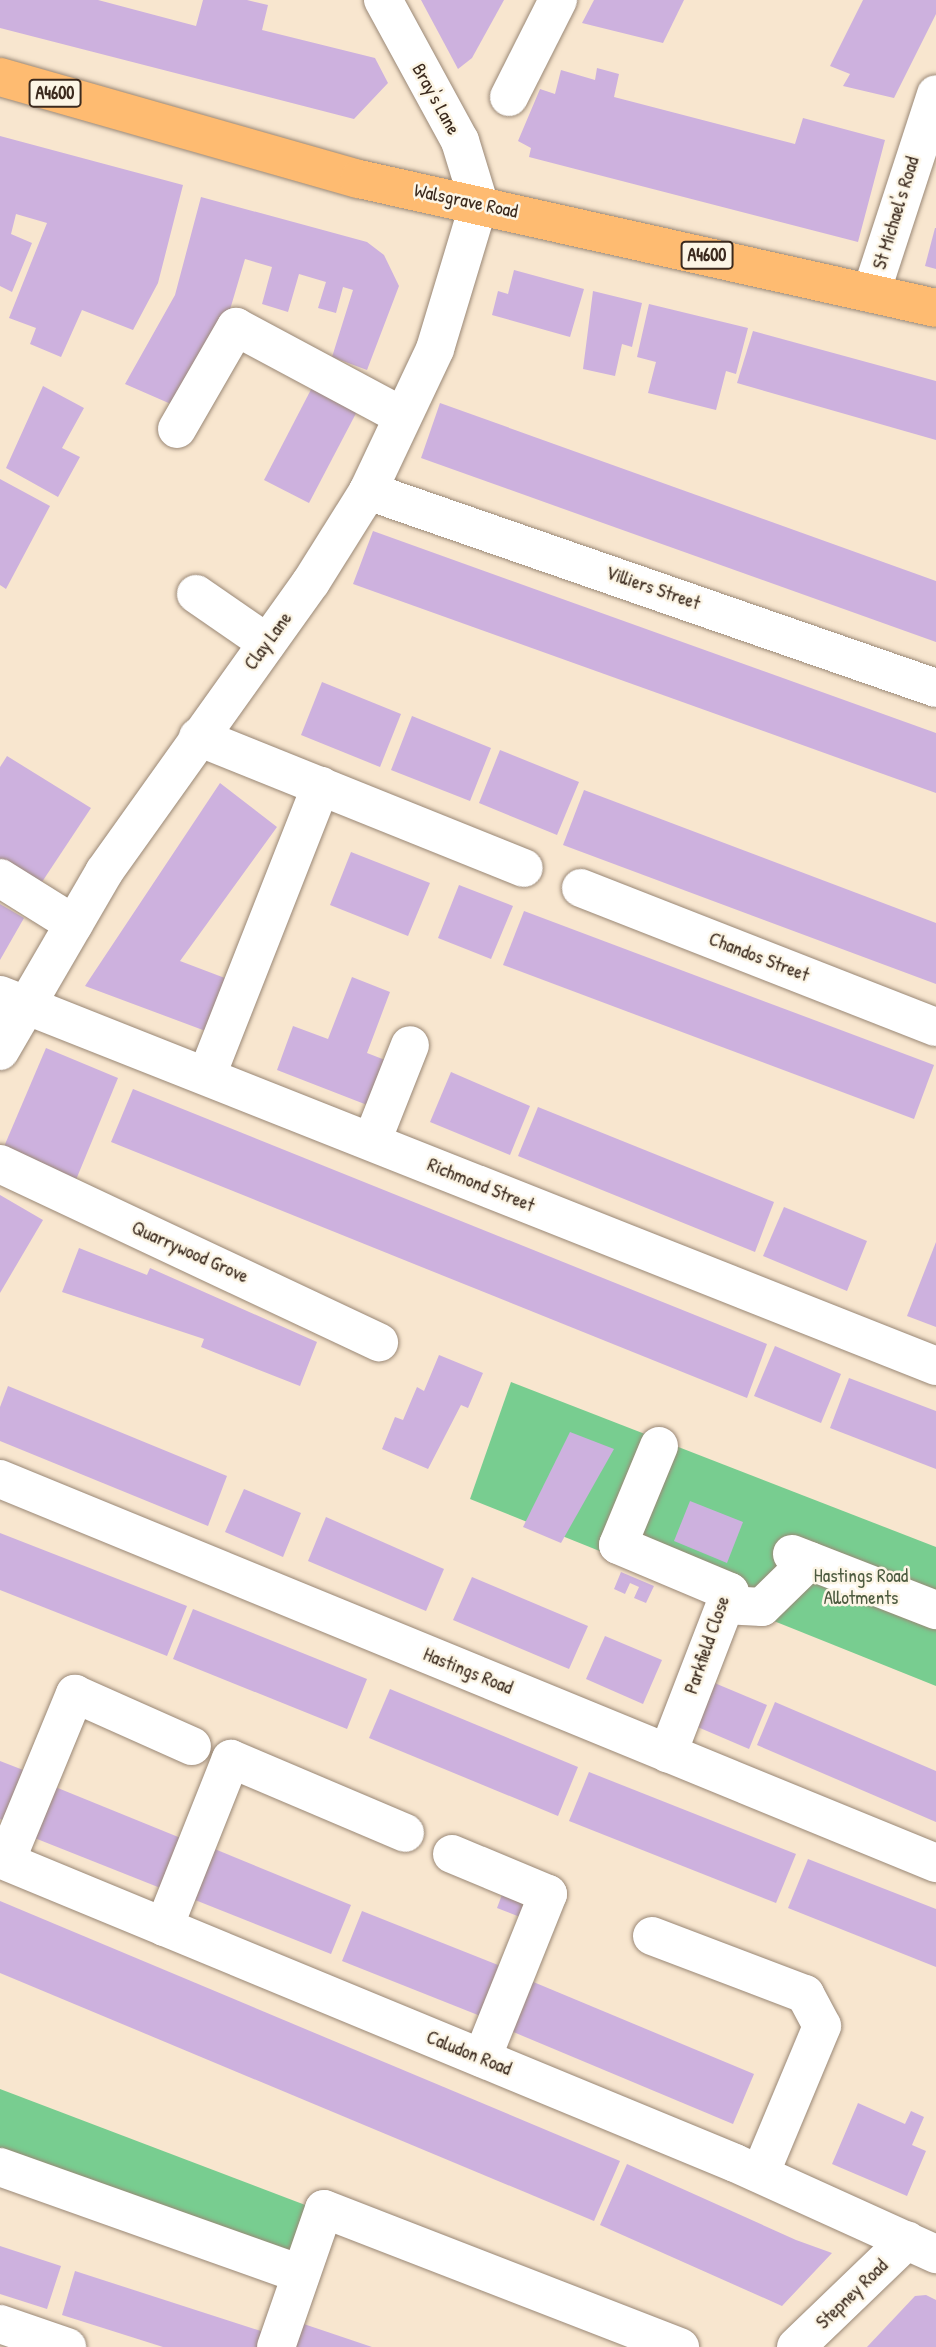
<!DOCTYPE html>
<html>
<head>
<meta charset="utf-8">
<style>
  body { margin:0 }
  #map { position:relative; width:936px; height:2347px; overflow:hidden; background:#f8e6cf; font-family:"Patrick Hand",sans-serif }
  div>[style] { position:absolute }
  .green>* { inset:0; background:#78cd90 }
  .building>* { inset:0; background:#cdb1de }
  .roads { filter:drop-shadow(0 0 2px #9a8876) drop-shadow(0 0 2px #9a8876) }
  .minor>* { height:38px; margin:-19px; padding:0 19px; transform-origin:19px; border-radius:19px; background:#fff }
  .highway>* { height:38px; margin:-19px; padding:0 19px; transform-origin:19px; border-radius:19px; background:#febb71 }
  span { translate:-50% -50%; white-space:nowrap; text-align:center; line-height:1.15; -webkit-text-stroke:5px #fcf5e5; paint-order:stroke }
  .shield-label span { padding:2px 5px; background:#fcf5e5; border:2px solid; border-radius:5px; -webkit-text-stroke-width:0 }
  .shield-label { font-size:18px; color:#3b2a1e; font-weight:700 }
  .street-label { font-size:19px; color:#3b2a1e }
  .park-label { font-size:19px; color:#4d5b40 }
</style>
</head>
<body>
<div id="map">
  <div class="green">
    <div style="clip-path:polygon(511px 1382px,936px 1547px,936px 1686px,470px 1499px)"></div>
    <div style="clip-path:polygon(0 2089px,321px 2211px,297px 2266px,0 2159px)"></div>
  </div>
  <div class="building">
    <div style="clip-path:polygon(0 0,98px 0,196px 26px,203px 0,247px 0,268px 5px,262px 30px,375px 58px,388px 83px,354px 119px,0 28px)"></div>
    <div style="clip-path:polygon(421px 0,504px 0,472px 58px,458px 69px)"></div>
    <div style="clip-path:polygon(594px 0,684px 0,663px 43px,582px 23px)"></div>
    <div style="clip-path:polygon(863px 0,936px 0,936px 14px,894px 98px,843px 86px,850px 74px,830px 66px)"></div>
    <div style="clip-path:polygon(597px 68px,619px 74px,614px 97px,795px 144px,803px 118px,885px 140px,858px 242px,529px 157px,531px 148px,518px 141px,540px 89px,555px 94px,561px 70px,595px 80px)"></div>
    <div style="clip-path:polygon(0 136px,183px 185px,158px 283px,133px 330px,82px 310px,61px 357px,30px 344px,36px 328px,9px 318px,47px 223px,16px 214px,11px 234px,32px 243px,12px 292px,0 286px)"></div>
    <div style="clip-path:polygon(201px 197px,367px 242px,384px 255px,399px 286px,367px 370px,332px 357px,353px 290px,343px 287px,336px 313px,318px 308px,326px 282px,299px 274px,288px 312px,262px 304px,272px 267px,245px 259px,229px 313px,180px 408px,125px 384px,175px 295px)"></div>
    <div style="clip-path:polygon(935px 228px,936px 228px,936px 269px,925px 266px)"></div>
    <div style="clip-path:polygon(514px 270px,584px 289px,570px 337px,492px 315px,498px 291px,508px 294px)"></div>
    <div style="clip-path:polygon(593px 291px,642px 303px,632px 347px,622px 344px,615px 376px,583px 369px)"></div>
    <div style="clip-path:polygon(649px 304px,748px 328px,736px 374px,726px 371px,716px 410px,648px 393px,656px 362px,637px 357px)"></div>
    <div style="clip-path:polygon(753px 331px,936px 381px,936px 440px,737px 383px)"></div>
    <div style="clip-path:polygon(318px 376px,363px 400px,309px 503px,264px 480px)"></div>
    <div style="clip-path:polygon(43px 386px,84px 408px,62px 448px,80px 457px,58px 497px,6px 468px)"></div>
    <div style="clip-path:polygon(440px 403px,936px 581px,936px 642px,421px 458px)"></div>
    <div style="clip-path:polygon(0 479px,50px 506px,6px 589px,0 585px)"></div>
    <div style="clip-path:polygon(373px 531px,936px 733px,936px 793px,353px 584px)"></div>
    <div style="clip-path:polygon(322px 682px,401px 714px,380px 767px,301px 735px)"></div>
    <div style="clip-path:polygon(412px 716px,491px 748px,470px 801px,391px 770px)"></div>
    <div style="clip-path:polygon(500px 750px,579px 782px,557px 835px,479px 803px)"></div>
    <div style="clip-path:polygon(7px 756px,91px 808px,38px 888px,0 865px,0 767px)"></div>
    <div style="clip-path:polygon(220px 783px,277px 827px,180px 961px,238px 983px,219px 1036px,85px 986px)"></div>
    <div style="clip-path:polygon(584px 790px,936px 923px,936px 984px,563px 845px)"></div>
    <div style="clip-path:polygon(351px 852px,430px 883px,408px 936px,330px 905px)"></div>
    <div style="clip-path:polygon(459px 885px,513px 906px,491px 959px,438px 938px)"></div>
    <div style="clip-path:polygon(0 904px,24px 918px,0 960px)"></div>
    <div style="clip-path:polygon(524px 911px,934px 1065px,914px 1119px,503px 965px)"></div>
    <div style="clip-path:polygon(352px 977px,390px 992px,367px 1053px,398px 1065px,380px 1110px,277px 1070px,293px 1026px,328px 1039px)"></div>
    <div style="clip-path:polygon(46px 1048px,118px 1078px,73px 1187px,0 1156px)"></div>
    <div style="clip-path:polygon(451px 1072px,530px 1106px,510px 1155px,430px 1122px)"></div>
    <div style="clip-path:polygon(133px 1089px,767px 1344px,747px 1398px,111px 1142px)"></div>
    <div style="clip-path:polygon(538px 1107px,774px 1202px,755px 1252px,518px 1156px)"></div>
    <div style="clip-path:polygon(0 1195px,43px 1220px,0 1293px)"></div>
    <div style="clip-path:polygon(784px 1207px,867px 1241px,847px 1291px,763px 1256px)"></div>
    <div style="clip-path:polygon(936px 1242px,936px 1327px,907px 1316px)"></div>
    <div style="clip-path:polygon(79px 1248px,147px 1275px,150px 1268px,317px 1342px,300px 1386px,201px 1347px,204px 1339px,62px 1292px)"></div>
    <div style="clip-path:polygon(775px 1346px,841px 1374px,821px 1423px,754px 1396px)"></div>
    <div style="clip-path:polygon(439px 1355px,483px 1373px,468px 1408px,461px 1405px,428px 1469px,382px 1449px,395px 1417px,403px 1420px,417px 1387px,424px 1391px)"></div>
    <div style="clip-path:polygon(849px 1378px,936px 1411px,936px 1469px,830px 1428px)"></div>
    <div style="clip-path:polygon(8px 1386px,227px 1476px,208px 1526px,0 1441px,0 1407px)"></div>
    <div style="clip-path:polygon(570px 1432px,614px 1449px,561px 1543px,523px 1527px)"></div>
    <div style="clip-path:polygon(244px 1489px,301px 1513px,283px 1557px,225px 1532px)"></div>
    <div style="clip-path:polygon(690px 1501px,743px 1522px,727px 1563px,674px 1541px)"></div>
    <div style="clip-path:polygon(326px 1517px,444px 1569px,426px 1611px,308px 1561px)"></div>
    <div style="clip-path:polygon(0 1533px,187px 1606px,167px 1656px,0 1590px)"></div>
    <div style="clip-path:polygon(621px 1572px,654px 1586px,646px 1603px,634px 1598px,639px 1587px,630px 1583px,625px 1594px,614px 1589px)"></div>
    <div style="clip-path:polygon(472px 1577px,588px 1626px,569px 1669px,453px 1620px)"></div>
    <div style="clip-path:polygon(193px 1609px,367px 1679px,347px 1729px,173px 1659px)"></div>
    <div style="clip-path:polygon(605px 1636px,662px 1660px,643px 1704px,586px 1679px)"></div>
    <div style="clip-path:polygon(705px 1679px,767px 1705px,749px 1749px,686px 1722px)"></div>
    <div style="clip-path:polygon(390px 1689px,578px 1767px,558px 1816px,369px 1738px)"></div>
    <div style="clip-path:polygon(775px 1702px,936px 1771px,936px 1822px,757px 1745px)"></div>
    <div style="clip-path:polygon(0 1761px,36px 1775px,16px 1825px,0 1819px)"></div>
    <div style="clip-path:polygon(589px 1772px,796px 1854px,776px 1903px,569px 1821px)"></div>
    <div style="clip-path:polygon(43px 1782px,193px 1843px,173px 1893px,22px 1833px)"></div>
    <div style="clip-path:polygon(200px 1843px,351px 1905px,331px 1954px,180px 1894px)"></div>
    <div style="clip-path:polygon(808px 1859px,936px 1909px,936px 1967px,788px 1908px)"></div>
    <div style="clip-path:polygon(506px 1884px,539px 1897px,530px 1921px,497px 1908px)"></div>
    <div style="clip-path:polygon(0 1901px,620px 2161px,594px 2221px,0 1973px)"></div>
    <div style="clip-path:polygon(362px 1911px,513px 1971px,493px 2021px,342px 1961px)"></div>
    <div style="clip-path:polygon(519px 1976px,754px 2074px,733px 2124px,499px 2026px)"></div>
    <div style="clip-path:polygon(858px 2103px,905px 2124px,911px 2111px,924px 2117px,912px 2145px,926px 2151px,907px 2196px,832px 2164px)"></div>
    <div style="clip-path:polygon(627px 2164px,796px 2240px,832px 2253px,782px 2306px,600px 2225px)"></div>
    <div style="clip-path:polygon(0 2246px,61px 2266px,47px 2309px,0 2294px)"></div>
    <div style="clip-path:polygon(75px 2271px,267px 2333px,263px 2347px,163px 2347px,62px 2315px)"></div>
    <div style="clip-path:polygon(926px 2295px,936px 2300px,936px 2347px,867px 2347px,915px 2296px)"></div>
    <div style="clip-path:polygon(289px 2319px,372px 2347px,280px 2347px)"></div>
  </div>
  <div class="roads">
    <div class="minor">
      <div style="left:509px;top:97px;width:109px;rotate:-63.2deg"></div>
      <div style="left:871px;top:293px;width:209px;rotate:-71.9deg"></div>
      <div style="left:177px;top:429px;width:118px;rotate:-60deg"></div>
      <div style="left:236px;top:327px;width:188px;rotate:28.2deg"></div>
      <div style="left:368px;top:491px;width:601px;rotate:19.13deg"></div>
      <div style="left:196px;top:594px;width:86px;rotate:34.6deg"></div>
      <div style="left:198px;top:737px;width:351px;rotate:21.9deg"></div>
      <div style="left:0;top:878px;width:87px;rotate:31.9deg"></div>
      <div style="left:581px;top:888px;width:381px;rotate:21.4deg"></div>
      <div style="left:0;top:995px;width:1007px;rotate:21.62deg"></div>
      <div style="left:0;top:1051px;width:207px;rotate:-59.8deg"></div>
      <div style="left:104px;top:872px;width:356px;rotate:-54.5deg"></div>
      <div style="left:311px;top:582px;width:107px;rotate:-57.9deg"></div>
      <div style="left:368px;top:491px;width:157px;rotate:-64.7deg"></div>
      <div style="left:435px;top:349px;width:152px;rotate:-73.2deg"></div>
      <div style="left:479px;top:203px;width:65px;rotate:-107deg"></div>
      <div style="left:460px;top:141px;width:161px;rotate:-118.6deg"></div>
      <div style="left:207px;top:1075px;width:311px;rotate:-68.5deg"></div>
      <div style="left:372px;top:1141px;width:103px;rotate:-68.4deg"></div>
      <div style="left:0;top:1164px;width:419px;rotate:25.2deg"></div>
      <div style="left:659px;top:1446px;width:107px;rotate:112.5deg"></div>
      <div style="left:618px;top:1545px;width:121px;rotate:22.8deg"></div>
      <div style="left:730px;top:1592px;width:173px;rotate:111.1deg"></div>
      <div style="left:0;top:1479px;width:1012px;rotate:22.31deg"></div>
      <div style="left:792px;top:1554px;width:155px;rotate:21.3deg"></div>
      <div style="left:725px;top:1605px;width:37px;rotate:3deg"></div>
      <div style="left:762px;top:1607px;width:66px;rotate:-44.4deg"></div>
      <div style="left:452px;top:1854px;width:104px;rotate:22.6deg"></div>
      <div style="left:548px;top:1894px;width:177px;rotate:111.9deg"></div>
      <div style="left:0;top:1859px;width:795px;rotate:22.47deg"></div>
      <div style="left:735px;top:2163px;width:221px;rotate:24.4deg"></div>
      <div style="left:6px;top:1861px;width:181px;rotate:-67.6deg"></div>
      <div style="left:75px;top:1694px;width:128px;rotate:24deg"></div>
      <div style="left:164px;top:1927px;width:181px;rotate:-68.3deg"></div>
      <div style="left:231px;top:1759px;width:189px;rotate:23deg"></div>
      <div style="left:652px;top:1936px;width:164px;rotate:20.8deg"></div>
      <div style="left:805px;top:1994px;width:36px;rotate:62deg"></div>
      <div style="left:822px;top:2026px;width:160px;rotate:112.7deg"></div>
      <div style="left:0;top:2167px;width:319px;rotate:19.6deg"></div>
      <div style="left:0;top:2324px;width:71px;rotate:18.9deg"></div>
      <div style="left:276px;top:2347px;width:146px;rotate:-70.8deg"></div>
      <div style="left:324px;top:2209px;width:382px;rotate:21.2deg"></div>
      <div style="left:796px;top:2347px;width:154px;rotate:-43.9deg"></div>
    </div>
    <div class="highway">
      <div style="left:0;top:77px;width:373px;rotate:15.9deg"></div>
      <div style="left:359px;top:179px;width:591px;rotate:12.6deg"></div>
    </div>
  </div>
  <div class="shield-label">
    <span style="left:55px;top:93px">A4600</span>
    <span style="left:707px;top:255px">A4600</span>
  </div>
  <div class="street-label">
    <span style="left:436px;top:99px;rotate:61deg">Bray's Lane</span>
    <span style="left:466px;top:201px;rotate:12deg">Walsgrave Road</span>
    <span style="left:896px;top:213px;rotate:-73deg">St Michael's Road</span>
    <span style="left:653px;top:588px;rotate:19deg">Villiers Street</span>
    <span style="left:268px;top:641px;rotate:-54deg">Clay Lane</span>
    <span style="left:759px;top:957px;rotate:21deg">Chandos Street</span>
    <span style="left:481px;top:1185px;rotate:22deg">Richmond Street</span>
    <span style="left:190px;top:1252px;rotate:24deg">Quarrywood Grove</span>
    <span style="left:707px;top:1645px;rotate:-71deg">Parkfield Close</span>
    <span style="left:468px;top:1671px;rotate:22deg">Hastings Road</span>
    <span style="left:469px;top:2053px;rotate:22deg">Caludon Road</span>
    <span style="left:852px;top:2294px;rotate:-44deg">Stepney Road</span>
  </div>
  <div class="park-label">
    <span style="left:861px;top:1587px">Hastings Road<br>Allotments</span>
  </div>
</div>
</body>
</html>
